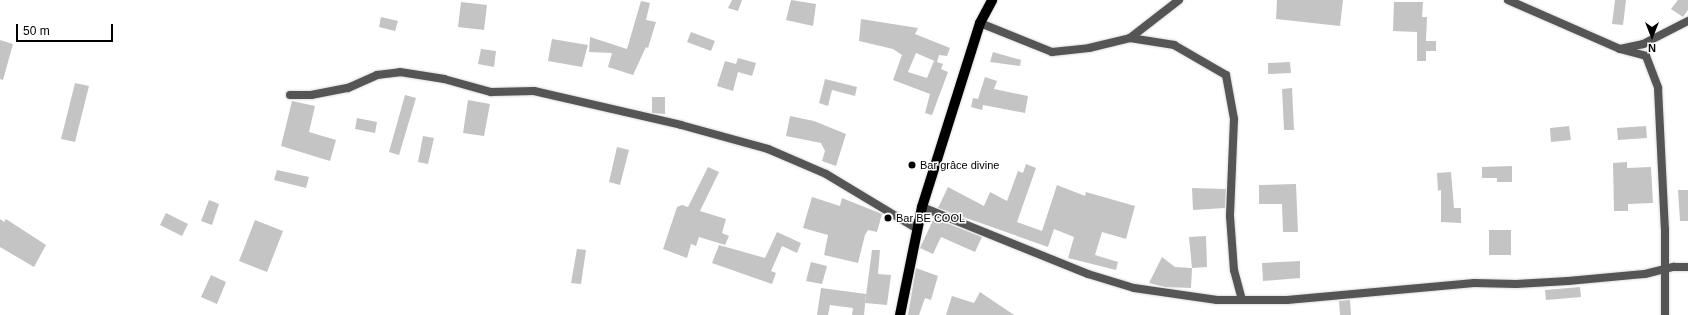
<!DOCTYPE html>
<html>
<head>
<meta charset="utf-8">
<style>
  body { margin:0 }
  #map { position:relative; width:1688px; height:315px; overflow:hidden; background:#fff; font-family:Helvetica,sans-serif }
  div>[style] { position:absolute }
  .building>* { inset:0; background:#c4c4c4 }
  .roads { filter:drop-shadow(0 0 1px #dbdbdb) drop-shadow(0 0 1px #dbdbdb) }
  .minor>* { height:8px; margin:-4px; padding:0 4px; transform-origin:4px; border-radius:4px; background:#555 }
  .primary>* { height:10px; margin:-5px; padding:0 5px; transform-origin:5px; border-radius:5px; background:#000 }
  .dots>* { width:11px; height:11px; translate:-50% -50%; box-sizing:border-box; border:2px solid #fff; border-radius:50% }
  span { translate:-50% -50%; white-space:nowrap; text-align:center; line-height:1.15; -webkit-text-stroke:3px #fff; paint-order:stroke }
  .poi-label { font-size:11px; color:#000 }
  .left { translate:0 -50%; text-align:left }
  .north { position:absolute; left:1632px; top:16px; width:40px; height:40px; -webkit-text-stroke:3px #fff; paint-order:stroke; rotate:180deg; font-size:11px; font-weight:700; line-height:16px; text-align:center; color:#000 }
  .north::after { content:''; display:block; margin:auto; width:14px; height:18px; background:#000; clip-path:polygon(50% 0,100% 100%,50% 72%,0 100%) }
  .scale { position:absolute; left:16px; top:24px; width:97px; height:18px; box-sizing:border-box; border:2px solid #000; border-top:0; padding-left:5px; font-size:12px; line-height:14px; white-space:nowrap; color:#000; -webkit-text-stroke:3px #fff; paint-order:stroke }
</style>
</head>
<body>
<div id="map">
  <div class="building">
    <div style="clip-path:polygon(732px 0,742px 0,738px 11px,728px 8px)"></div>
    <div style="clip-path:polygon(791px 0,816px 4px,813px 26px,786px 20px)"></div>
    <div style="clip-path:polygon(1277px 0,1343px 0,1340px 26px,1276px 19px)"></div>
    <div style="clip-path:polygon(1615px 0,1626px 0,1623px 25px,1612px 24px)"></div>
    <div style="clip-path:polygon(1678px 0,1688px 0,1688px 10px,1683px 17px,1671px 9px)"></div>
    <div style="clip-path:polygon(641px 1px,650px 3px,646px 20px,656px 22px,648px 48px,646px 47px,633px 75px,608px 67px,612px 53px,589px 52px,590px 37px,627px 49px)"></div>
    <div style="clip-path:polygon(461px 2px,487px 5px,484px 30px,458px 27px)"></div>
    <div style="clip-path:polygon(1394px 2px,1423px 2px,1422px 17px,1427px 17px,1426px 41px,1436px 41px,1436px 51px,1426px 51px,1426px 61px,1417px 61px,1417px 32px,1393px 31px)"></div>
    <div style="clip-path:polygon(381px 17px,398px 21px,395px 31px,379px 27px)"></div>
    <div style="clip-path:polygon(861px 19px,918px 28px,915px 34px,950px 48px,947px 56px,939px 55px,937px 62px,916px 53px,908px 72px,927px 78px,934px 61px,943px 64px,941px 69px,948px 72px,932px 115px,925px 113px,930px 94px,893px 80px,902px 55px,893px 49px,859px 41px)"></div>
    <div style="clip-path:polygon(691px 32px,715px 41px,711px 51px,687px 42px)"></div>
    <div style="clip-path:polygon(552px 39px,588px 45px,582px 67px,548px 61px)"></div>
    <div style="clip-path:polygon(0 40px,13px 44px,3px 80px,0 79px)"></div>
    <div style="clip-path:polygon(481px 49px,496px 51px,494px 67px,478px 64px)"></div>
    <div style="clip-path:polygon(993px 52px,1021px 60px,1020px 66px,990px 62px)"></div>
    <div style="clip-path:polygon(738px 58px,756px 63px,752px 76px,738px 72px,733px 91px,717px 86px,725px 61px,736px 64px)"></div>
    <div style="clip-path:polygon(1290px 62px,1291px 73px,1268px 74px,1268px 63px)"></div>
    <div style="clip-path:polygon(985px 77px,997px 81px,994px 89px,1028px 96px,1025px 113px,983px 105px,982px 110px,971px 107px,973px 98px,978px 99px)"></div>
    <div style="clip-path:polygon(825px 79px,857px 87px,855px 96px,832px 90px,828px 106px,819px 103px)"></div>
    <div style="clip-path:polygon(75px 83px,89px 86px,75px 142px,61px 139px)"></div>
    <div style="clip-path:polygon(1292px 88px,1294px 130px,1284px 130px,1282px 89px)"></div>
    <div style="clip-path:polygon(405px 95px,416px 98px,399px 155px,389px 152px)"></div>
    <div style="clip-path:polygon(652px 97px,665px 97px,665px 114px,652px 113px)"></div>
    <div style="clip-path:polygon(468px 100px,490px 104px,484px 136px,463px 133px)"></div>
    <div style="clip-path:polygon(292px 101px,315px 106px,309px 132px,336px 140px,330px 161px,281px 146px)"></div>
    <div style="clip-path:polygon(790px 116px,814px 121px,846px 134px,836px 166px,822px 161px,825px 151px,821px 143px,786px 136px)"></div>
    <div style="clip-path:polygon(357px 118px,377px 122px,375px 133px,355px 129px)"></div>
    <div style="clip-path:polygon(1569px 126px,1571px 140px,1551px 142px,1550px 128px)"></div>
    <div style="clip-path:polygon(1646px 126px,1647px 138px,1618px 140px,1617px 128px)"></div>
    <div style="clip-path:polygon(423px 136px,434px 138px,428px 164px,418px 162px)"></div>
    <div style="clip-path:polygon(617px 147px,629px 150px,620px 185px,609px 182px)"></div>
    <div style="clip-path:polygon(1627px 162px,1627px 168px,1651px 167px,1653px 203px,1628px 204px,1628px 211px,1614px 211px,1613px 163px)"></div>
    <div style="clip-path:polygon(1026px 164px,1036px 168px,1017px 222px,1042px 231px,1057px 185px,1085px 196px,1086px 192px,1135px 206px,1126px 239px,1102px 232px,1095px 255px,1118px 262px,1116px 270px,1068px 258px,1074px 237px,1054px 229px,1048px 247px,938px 208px,948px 187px,984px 206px,990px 192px,1007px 201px,1018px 171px,1023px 173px)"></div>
    <div style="clip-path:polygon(1512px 166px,1512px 182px,1497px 182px,1497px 178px,1482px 178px,1482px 167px)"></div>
    <div style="clip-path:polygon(708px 167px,719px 172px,700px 211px,726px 219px,722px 233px,729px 236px,725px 245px,699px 237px,696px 246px,691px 244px,687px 258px,663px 249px,677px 207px,682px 205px,688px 207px)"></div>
    <div style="clip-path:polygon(277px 170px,309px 177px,306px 188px,274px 180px)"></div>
    <div style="clip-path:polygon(1451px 172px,1454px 208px,1461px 208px,1461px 223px,1441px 222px,1441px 190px,1438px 191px,1437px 173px)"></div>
    <div style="clip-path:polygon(1296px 184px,1298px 232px,1283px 232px,1282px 204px,1259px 204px,1259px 185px)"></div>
    <div style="clip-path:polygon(1192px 188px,1226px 189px,1225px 208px,1193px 210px)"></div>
    <div style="clip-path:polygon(1678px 190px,1688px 190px,1688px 221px,1680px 221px)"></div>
    <div style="clip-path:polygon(812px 197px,840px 206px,842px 198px,882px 214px,877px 232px,868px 230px,865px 235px,858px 263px,824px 255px,828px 235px,803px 228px)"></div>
    <div style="clip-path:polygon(209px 200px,219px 204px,212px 225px,201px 221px)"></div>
    <div style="clip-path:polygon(166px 213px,188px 224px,182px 236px,160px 225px)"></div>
    <div style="clip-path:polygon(934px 218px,982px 237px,975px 252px,941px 237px,933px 254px,920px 248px)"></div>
    <div style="clip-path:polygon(0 219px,4px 222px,6px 219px,46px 245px,34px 267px,0 247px)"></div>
    <div style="clip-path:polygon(255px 220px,283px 231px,267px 272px,239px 261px)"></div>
    <div style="clip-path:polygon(1489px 230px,1511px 230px,1511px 255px,1489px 255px)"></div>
    <div style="clip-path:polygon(777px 232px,801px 243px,797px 253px,782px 246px,771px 271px,776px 273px,772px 284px,712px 263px,719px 245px,765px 258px)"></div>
    <div style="clip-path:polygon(1206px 236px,1207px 267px,1192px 268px,1189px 237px)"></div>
    <div style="clip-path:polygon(577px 249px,586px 250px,581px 284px,571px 283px)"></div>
    <div style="clip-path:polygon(872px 250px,880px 250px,878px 274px,891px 275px,887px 305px,865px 303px)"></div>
    <div style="clip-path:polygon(1162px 257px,1175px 267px,1192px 268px,1191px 288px,1165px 287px,1149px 283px)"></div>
    <div style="clip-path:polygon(1300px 261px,1300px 278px,1263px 281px,1262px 263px)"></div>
    <div style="clip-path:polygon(811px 262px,827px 266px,822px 284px,806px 281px)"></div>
    <div style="clip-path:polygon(916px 268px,938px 276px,931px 300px,925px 298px,919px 315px,908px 315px)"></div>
    <div style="clip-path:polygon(211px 275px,226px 282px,217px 304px,201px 297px)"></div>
    <div style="clip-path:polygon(1580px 287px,1581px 297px,1546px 300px,1545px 290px)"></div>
    <div style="clip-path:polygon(821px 288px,866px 294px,864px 315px,852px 315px,853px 308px,830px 305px,828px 315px,817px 315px)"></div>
    <div style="clip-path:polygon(980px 292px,1014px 315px,946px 315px,952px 296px,974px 303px)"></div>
    <div style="clip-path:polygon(1350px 300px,1351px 315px,1340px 315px,1339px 301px)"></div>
  </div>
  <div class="roads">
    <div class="minor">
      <div style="left:1508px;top:0;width:122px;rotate:23.6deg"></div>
      <div style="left:1620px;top:49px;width:24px;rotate:-12deg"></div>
      <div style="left:1643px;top:44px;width:51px;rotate:-27.1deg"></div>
      <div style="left:980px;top:23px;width:78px;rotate:21.9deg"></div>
      <div style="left:1052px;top:52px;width:37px;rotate:-6deg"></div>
      <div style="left:1089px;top:48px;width:42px;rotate:-13.7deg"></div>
      <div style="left:1130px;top:38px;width:62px;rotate:-37.8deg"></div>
      <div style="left:1130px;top:38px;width:45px;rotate:9deg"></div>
      <div style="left:1174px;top:45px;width:60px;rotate:30deg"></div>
      <div style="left:1226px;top:75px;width:45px;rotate:79.7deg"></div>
      <div style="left:1234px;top:119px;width:97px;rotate:92.4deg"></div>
      <div style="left:1230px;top:216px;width:54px;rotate:85.8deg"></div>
      <div style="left:1234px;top:270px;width:31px;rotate:75deg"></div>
      <div style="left:1620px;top:49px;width:27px;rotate:15deg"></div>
      <div style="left:1646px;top:56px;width:34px;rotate:69deg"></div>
      <div style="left:1658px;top:88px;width:141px;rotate:87.2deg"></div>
      <div style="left:1665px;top:229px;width:86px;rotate:90deg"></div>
      <div style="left:290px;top:95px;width:21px"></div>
      <div style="left:311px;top:95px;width:38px;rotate:-11deg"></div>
      <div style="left:348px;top:88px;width:32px;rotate:-24deg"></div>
      <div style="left:377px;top:75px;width:23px;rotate:-7deg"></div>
      <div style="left:400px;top:72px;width:45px;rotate:9deg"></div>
      <div style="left:444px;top:79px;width:49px;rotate:15.5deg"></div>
      <div style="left:491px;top:92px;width:43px;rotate:-1.3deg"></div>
      <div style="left:534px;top:91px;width:151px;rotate:13deg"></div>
      <div style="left:681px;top:125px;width:90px;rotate:15.4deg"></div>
      <div style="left:768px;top:149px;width:63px;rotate:23.3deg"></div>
      <div style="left:826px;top:174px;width:105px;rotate:31deg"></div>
      <div style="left:922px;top:207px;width:179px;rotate:22deg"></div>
      <div style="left:1088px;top:274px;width:48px;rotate:16.9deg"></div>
      <div style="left:1134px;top:288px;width:84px;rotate:8.2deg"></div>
      <div style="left:1217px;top:300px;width:70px"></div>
      <div style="left:1287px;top:300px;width:188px;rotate:-5.2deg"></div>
      <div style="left:1474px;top:283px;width:42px;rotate:1.4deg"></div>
      <div style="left:1516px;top:284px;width:52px;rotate:-3.3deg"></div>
      <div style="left:1568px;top:281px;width:77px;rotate:-5.2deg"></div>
      <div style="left:1645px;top:274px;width:30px;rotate:-14deg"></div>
      <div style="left:1674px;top:267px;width:14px"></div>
    </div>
    <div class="primary">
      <div style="left:900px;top:315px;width:110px;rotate:-78.5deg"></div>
      <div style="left:922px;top:207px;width:193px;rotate:-72.5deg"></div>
      <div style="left:980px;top:23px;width:26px;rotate:-62deg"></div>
    </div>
  </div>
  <div class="dots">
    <div style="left:912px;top:165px;background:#000"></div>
    <div style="left:888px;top:218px;background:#000"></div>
  </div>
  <div class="poi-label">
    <span class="left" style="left:920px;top:165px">Bar grâce divine</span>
    <span class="left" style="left:896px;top:218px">Bar BE COOL</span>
  </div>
  <div class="north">N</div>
  <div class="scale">50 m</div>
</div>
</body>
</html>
